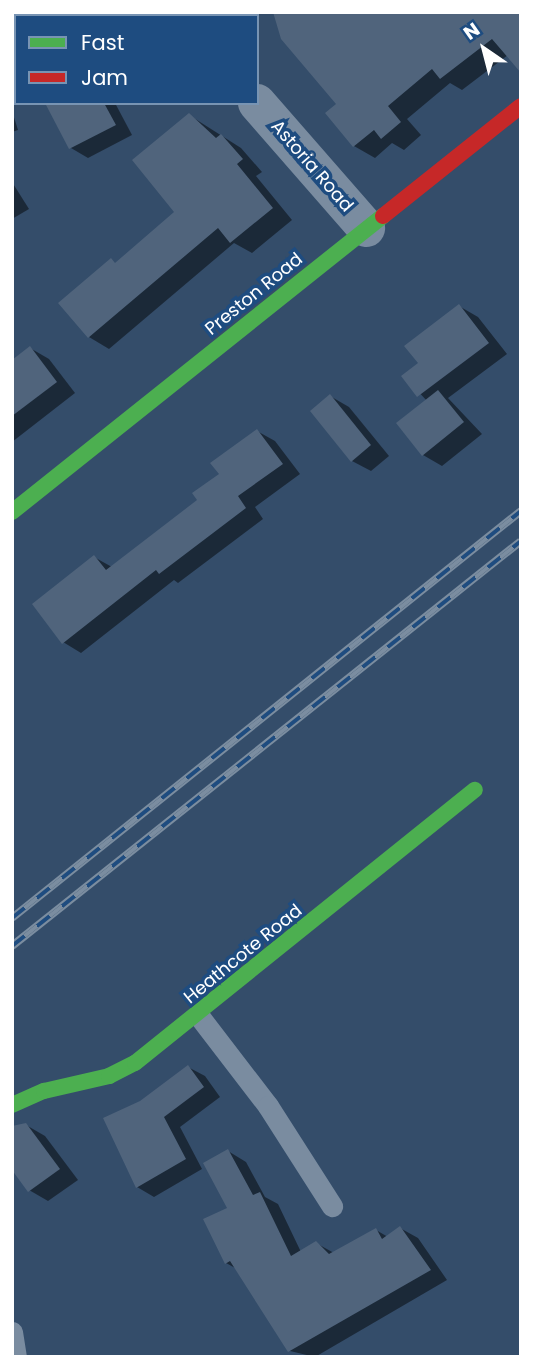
<!DOCTYPE html>
<html>
<head>
<meta charset="utf-8">
<style>
  body { margin:0 }
  #map { position:relative; width:533px; height:1369px; overflow:hidden; background:#344d6a; font-family:Poppins,sans-serif }
  div>[style] { position:absolute }
  .shadow>* { inset:0; background:#0007 }
  .building>* { inset:0; background:#50647c }
  .lane>* { height:21px; margin:-10.5px; padding:0 10.5px; transform-origin:10.5px; border-radius:10.5px; background:#7a8ca0 }
  .street>* { height:38px; margin:-19px; padding:0 19px; transform-origin:19px; border-radius:19px; background:#7a8ca0 }
  .fast>* { height:16px; margin:-8px; padding:0 8px; transform-origin:8px; border-radius:8px; background:#4caf50 }
  .jam>* { height:16px; margin:-8px; padding:0 8px; transform-origin:8px; border-radius:8px; background:#c62828 }
  .rail>* { height:8px; margin-top:-4px; transform-origin:0; background:repeating-linear-gradient(90deg,#1e4c80 0 16px,#7b8da0 0 32px); box-sizing:border-box; border-block:2px solid #7b8da0 }
  span { translate:-50% -50%; white-space:nowrap; text-align:center; line-height:1.15; -webkit-text-stroke:7px #1e4c80; paint-order:stroke }
  .street-label { font-size:18px; color:#fff }
  .frame { position:absolute; inset:0; border:14px solid #fff; pointer-events:none }
  .legend { position:absolute; left:14px; top:14px; width:245px; height:91px; box-sizing:border-box; background:#1e4c80; border:2px solid #7894b3; margin:0; padding:9px 12px; list-style:none; font-size:21px; color:#fff }
  .legend li { display:flex; align-items:center; gap:14px; height:35px }
  .legend b { width:35px; border:2px solid #7894b3 }
  .north { position:absolute; left:449px; top:14px; width:70px; height:70px; -webkit-text-stroke:5px #1e4c80; paint-order:stroke; rotate:325deg; font-size:19px; font-weight:700; line-height:28px; text-align:center; color:#fff }
  .north::after { content:''; display:block; margin:auto; width:24px; height:32px; background:#fff; clip-path:polygon(50% 0,100% 100%,50% 72%,0 100%) }
</style>
</head>
<body>
<div id="map">
  <div class="shadow">
    <div style="clip-path:polygon(521px 12px,508px 55px,462px 90px,450px 83px,407px 119px,421px 135px,404px 150px,392px 143px,375px 158px,354px 146px,328px 114px)"></div>
    <div style="clip-path:polygon(47px 103px,115px 103px,132px 135px,88px 158px,71px 148px)"></div>
    <div style="clip-path:polygon(12px 111px,18px 130px,12px 132px)"></div>
    <div style="clip-path:polygon(189px 115px,241px 148px,262px 172px,256px 176px,292px 220px,252px 253px,234px 243px,109px 349px,89px 337px,111px 261px,116px 264px,177px 212px)"></div>
    <div style="clip-path:polygon(12px 182px,29px 209px,12px 219px)"></div>
    <div style="clip-path:polygon(459px 306px,478px 317px,507px 354px,448px 398px,482px 434px,442px 466px,423px 455px,427px 401px,404px 376px,420px 363px)"></div>
    <div style="clip-path:polygon(30px 348px,49px 359px,75px 393px,12px 442px,12px 362px)"></div>
    <div style="clip-path:polygon(330px 396px,349px 407px,389px 456px,371px 471px,352px 461px)"></div>
    <div style="clip-path:polygon(257px 431px,275px 441px,300px 474px,255px 507px,263px 519px,178px 583px,174px 580px,81px 653px,63px 642px,94px 557px,112px 567px,199px 500px)"></div>
    <div style="clip-path:polygon(188px 1067px,205px 1076px,220px 1097px,180px 1127px,202px 1169px,154px 1197px,137px 1187px,141px 1102px)"></div>
    <div style="clip-path:polygon(26px 1125px,45px 1136px,78px 1180px,48px 1201px,29px 1190px)"></div>
    <div style="clip-path:polygon(228px 1151px,246px 1162px,265px 1197px,278px 1204px,301px 1252px,316px 1243px,334px 1253px,376px 1230px,388px 1237px,400px 1228px,418px 1238px,447px 1280px,315px 1357px,290px 1351px,237px 1269px,226px 1263px)"></div>
  </div>
  <div class="building">
    <div style="clip-path:polygon(273px 12px,521px 12px,521px 73px,492px 39px,440px 79px,432px 69px,388px 106px,401px 122px,381px 139px,374px 130px,353px 147px,325px 113px,336px 104px,281px 39px)"></div>
    <div style="clip-path:polygon(45px 103px,104px 103px,116px 125px,69px 149px)"></div>
    <div style="clip-path:polygon(189px 113px,216px 138px,221px 134px,243px 159px,237px 164px,273px 208px,230px 243px,218px 228px,88px 338px,58px 303px,111px 258px,115px 263px,174px 212px,132px 160px)"></div>
    <div style="clip-path:polygon(459px 304px,489px 343px,417px 397px,401px 376px,418px 363px,404px 346px)"></div>
    <div style="clip-path:polygon(30px 346px,57px 382px,12px 416px,12px 360px)"></div>
    <div style="clip-path:polygon(438px 390px,464px 422px,422px 456px,396px 423px)"></div>
    <div style="clip-path:polygon(330px 394px,371px 445px,351px 462px,310px 411px)"></div>
    <div style="clip-path:polygon(257px 429px,283px 464px,238px 496px,246px 508px,159px 574px,156px 570px,62px 644px,32px 604px,94px 555px,106px 570px,197px 500px,192px 493px,219px 474px,210px 463px)"></div>
    <div style="clip-path:polygon(188px 1065px,204px 1087px,164px 1117px,186px 1159px,136px 1188px,103px 1118px,140px 1101px)"></div>
    <div style="clip-path:polygon(26px 1123px,60px 1169px,28px 1192px,12px 1170px,12px 1126px)"></div>
    <div style="clip-path:polygon(228px 1149px,253px 1195px,260px 1192px,291px 1256px,316px 1241px,329px 1254px,376px 1228px,382px 1239px,400px 1226px,431px 1270px,288px 1352px,230px 1261px,225px 1264px,203px 1219px,227px 1208px,203px 1163px)"></div>
  </div>
  <div class="lane">
    <div style="left:199px;top:1016px;width:113px;rotate:52.5deg"></div>
    <div style="left:268px;top:1106px;width:119px;rotate:57.4deg"></div>
    <div style="left:12px;top:1332px;width:25px;rotate:81deg"></div>
  </div>
  <div class="street">
    <div style="left:178px;top:12px;width:5px;rotate:53deg"></div>
    <div style="left:257px;top:103px;width:166px;rotate:48.9deg"></div>
  </div>
  <div class="fast">
    <div style="left:12px;top:512px;width:475px;rotate:-38.6deg"></div>
    <div style="left:12px;top:1105px;width:35px;rotate:-24deg"></div>
    <div style="left:44px;top:1091px;width:67px;rotate:-13deg"></div>
    <div style="left:109px;top:1076px;width:29px;rotate:-27deg"></div>
    <div style="left:135px;top:1063px;width:436px;rotate:-38.8deg"></div>
  </div>
  <div class="jam">
    <div style="left:383px;top:216px;width:176px;rotate:-38.6deg"></div>
  </div>
  <div class="rail">
    <div style="left:12px;top:918px;width:652px;rotate:-38.65deg"></div>
    <div style="left:12px;top:946px;width:650px;rotate:-38.51deg"></div>
  </div>
  <div class="street-label">
    <span style="left:312px;top:166px;rotate:49deg">Astoria Road</span>
    <span style="left:254px;top:294px;rotate:-39deg">Preston Road</span>
    <span style="left:243px;top:954px;rotate:-39deg">Heathcote Road</span>
  </div>
  <div class="frame"></div>
  <ul class="legend">
  <li><b style="height:9px;background:#4caf50"></b>Fast</li>
  <li><b style="height:9px;background:#c62828"></b>Jam</li>
  </ul>
  <div class="north">N</div>
</div>
</body>
</html>
